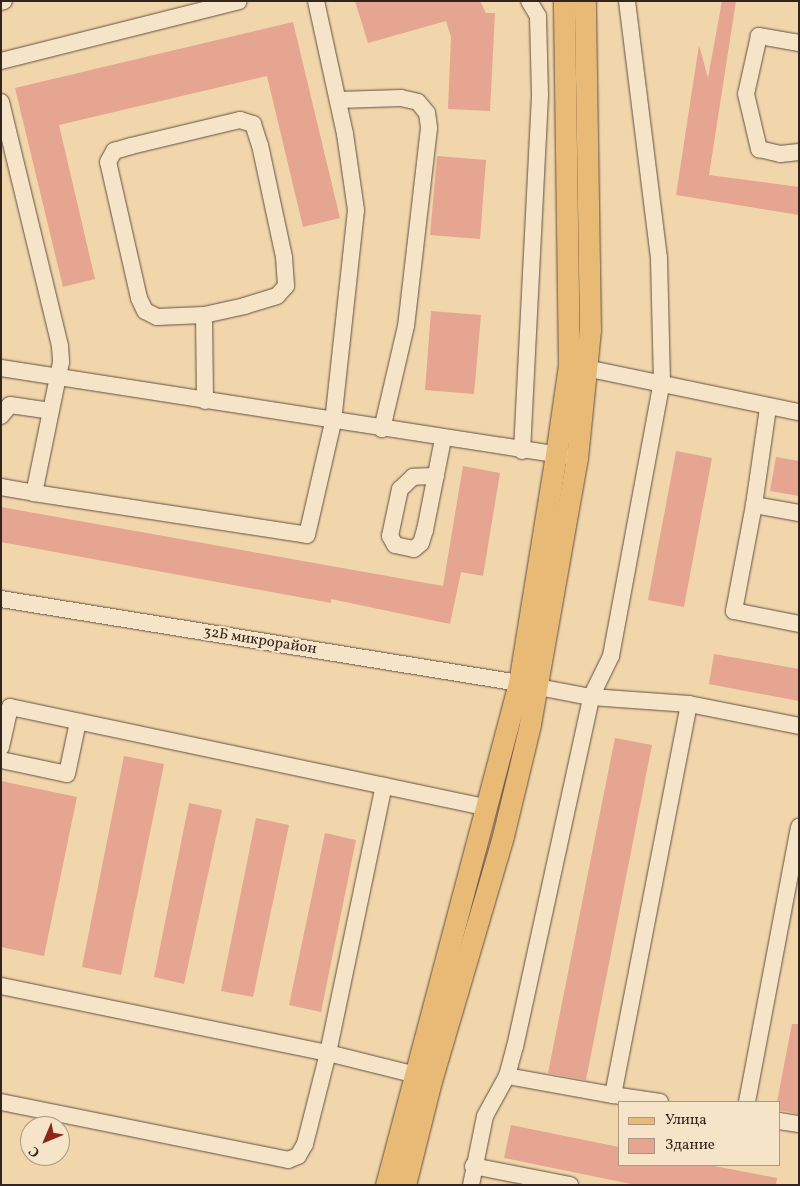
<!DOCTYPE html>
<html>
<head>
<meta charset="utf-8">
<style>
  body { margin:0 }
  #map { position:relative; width:800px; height:1186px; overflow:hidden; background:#f1d5ab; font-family:Vollkorn,serif }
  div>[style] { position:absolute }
  .building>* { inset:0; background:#e5a591 }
  .roads { filter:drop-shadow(0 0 1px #625141) drop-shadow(0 0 1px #625141) }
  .minor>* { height:16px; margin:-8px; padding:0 8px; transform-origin:8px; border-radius:8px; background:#f6e4c8 }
  .major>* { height:21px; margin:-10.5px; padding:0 10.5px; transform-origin:10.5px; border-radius:10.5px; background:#e8ba76 }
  span { translate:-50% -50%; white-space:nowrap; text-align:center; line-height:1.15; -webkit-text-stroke:4px #f6e4c8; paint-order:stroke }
  .street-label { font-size:15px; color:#33251e }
  .frame { position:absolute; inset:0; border:2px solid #33251e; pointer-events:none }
  .legend { position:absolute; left:618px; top:1101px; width:162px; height:65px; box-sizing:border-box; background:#f6e4c8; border:1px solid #a89884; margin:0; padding:6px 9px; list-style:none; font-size:15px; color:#33251e }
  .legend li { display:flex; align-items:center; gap:10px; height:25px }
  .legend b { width:25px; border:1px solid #a89884 }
  .north { position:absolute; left:20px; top:1116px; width:50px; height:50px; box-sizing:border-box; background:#f6e4c8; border:1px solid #a89884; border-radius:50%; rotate:225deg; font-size:14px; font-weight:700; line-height:20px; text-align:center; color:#33251e }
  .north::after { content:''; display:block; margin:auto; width:18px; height:22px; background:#8f2418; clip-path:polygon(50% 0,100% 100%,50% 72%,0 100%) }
</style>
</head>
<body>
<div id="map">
  <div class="building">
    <div style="clip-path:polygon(355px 1px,480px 1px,486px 13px,495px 13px,490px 111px,448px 109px,451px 37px,446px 21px,368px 43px)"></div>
    <div style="clip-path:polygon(722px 1px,736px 1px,709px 175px,799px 187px,799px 215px,676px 195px,699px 45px,708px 78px)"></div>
    <div style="clip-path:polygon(293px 22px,340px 218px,303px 227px,267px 76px,59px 125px,95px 279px,63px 287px,15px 88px)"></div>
    <div style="clip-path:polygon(437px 156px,486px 160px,480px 239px,430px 235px)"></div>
    <div style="clip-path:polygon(431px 311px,481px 315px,474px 394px,425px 390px)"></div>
    <div style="clip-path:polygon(676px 451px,712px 458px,684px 607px,648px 600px)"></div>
    <div style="clip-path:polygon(776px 457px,799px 461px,799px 496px,770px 491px)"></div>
    <div style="clip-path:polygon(463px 466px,500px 473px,483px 576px,461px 572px,450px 624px,331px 599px,331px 603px,1px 542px,1px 507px,443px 586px)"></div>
    <div style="clip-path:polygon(714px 654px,799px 669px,799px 701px,709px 684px)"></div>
    <div style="clip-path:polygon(615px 738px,652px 745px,586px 1080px,548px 1073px)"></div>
    <div style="clip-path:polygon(124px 756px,164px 764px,121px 975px,82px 967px)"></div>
    <div style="clip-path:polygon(1px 781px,77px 797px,44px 956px,1px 947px)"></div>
    <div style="clip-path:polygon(189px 803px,222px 810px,184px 984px,154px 977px)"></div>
    <div style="clip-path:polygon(256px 818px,289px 825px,253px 997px,221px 991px)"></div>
    <div style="clip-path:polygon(325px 833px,356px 840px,321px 1012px,289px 1005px)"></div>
    <div style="clip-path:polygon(792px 1024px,799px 1024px,799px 1114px,779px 1110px,777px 1102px)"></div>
    <div style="clip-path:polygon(511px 1125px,619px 1147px,619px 1165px,709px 1165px,777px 1178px,776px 1185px,636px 1185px,504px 1158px)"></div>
  </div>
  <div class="roads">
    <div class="minor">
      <div style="left:1px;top:2px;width:3px;rotate:-18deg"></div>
      <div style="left:799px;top:43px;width:41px;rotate:-170.1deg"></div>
      <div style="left:759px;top:36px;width:59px;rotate:102.6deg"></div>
      <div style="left:746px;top:94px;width:57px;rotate:76.7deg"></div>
      <div style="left:759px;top:149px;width:22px;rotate:13deg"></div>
      <div style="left:780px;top:154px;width:19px;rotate:-6deg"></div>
      <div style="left:1px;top:61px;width:245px;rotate:-14.1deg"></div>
      <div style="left:338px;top:100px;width:63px;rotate:-1.8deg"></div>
      <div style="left:401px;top:98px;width:17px;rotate:13deg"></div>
      <div style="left:418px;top:102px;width:14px;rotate:51deg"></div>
      <div style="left:427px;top:113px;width:15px;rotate:82deg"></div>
      <div style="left:429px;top:128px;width:199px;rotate:96.6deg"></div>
      <div style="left:406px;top:326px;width:106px;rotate:103.1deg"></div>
      <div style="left:1px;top:102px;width:251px;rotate:76.4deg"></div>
      <div style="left:60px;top:346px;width:16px;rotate:86deg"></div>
      <div style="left:61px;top:362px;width:134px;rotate:101.6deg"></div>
      <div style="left:34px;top:493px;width:276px;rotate:8.7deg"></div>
      <div style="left:307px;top:535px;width:116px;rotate:-77deg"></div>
      <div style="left:333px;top:422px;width:213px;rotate:-83.8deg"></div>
      <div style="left:356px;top:210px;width:77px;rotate:-98.2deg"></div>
      <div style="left:345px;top:134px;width:136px;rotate:-102.3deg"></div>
      <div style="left:240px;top:120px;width:14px;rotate:17deg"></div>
      <div style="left:253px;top:124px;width:22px;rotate:72deg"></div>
      <div style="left:260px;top:145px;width:115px;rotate:77.9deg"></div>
      <div style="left:284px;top:257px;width:29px;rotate:86deg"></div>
      <div style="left:286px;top:286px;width:13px;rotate:132deg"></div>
      <div style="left:277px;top:296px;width:34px;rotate:163deg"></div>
      <div style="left:245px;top:306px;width:42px;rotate:167.6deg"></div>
      <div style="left:204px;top:315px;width:47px;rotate:177.6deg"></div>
      <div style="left:157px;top:317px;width:13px;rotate:-153deg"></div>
      <div style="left:145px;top:311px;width:14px;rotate:-115deg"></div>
      <div style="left:139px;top:298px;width:139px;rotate:-102.8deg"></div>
      <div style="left:108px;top:162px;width:13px;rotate:-61deg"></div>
      <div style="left:114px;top:151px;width:18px;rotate:-16deg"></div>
      <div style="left:131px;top:146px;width:112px;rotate:-13.4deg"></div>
      <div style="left:204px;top:315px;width:86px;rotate:89.3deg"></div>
      <div style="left:576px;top:366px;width:228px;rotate:11.7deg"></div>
      <div style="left:1px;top:368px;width:573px;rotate:8.84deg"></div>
      <div style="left:1px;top:416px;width:14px;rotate:-51deg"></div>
      <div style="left:10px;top:405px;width:41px;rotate:8.3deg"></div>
      <div style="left:522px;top:451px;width:357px;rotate:-87.1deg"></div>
      <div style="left:540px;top:94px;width:78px;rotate:-91.5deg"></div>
      <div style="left:538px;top:16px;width:17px;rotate:-121deg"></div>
      <div style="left:436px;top:476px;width:23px;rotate:178deg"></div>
      <div style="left:413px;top:477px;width:18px;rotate:137deg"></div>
      <div style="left:400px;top:489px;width:48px;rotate:102deg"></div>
      <div style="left:390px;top:536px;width:10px;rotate:61deg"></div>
      <div style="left:395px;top:545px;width:19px;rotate:12deg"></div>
      <div style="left:414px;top:549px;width:9px;rotate:-41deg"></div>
      <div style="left:421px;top:543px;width:14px;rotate:-73deg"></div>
      <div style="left:425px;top:530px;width:93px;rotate:-78.8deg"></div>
      <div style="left:1px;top:487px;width:34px;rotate:10deg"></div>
      <div style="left:754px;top:505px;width:98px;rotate:-81.8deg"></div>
      <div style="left:799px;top:513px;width:46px;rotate:-169.9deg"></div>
      <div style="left:754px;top:505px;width:108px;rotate:100.7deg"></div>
      <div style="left:734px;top:611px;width:66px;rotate:11.3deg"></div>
      <div style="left:1px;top:599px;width:525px;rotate:9.21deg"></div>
      <div style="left:538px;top:687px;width:54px;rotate:10.7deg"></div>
      <div style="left:591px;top:697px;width:98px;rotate:4.1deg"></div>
      <div style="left:689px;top:704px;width:112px;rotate:11.3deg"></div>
      <div style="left:1px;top:747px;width:41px;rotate:-77.3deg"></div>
      <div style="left:10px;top:707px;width:489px;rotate:11.9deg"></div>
      <div style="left:1px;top:760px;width:67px;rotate:12deg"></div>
      <div style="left:67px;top:774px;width:53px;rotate:-78.1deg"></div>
      <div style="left:1px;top:986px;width:334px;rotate:11.6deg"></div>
      <div style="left:328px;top:1053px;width:91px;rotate:14deg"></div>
      <div style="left:507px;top:1076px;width:108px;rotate:10.2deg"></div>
      <div style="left:1px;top:1102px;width:293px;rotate:11.4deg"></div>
      <div style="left:288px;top:1160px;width:11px;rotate:-22deg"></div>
      <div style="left:298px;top:1156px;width:14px;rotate:-60deg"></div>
      <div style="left:305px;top:1144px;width:94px;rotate:-75.8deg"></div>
      <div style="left:328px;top:1053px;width:273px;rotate:-78.2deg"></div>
      <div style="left:660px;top:1102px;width:48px;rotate:-171.5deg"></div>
      <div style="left:613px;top:1095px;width:398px;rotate:-79deg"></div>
      <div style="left:747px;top:1102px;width:280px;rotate:-79.3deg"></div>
      <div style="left:779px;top:1121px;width:20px;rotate:9deg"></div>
      <div style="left:473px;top:1166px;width:99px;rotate:11.1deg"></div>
      <div style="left:471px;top:1185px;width:70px;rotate:-78.5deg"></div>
      <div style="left:485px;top:1116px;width:46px;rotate:-61.2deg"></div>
      <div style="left:507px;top:1076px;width:30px;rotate:-75deg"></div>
      <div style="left:515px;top:1047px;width:358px;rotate:-77.7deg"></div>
      <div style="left:591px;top:697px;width:46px;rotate:-64deg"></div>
      <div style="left:611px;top:656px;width:279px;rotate:-79.5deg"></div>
      <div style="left:662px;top:382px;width:124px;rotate:-91.4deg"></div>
      <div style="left:659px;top:258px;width:259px;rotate:-97.1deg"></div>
    </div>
    <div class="major">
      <div style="left:386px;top:1185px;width:519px;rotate:-75.16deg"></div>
      <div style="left:519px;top:683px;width:231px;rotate:-80.8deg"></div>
      <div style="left:556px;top:455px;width:91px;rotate:-81.8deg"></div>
      <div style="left:569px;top:365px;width:364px;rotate:-90.8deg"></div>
      <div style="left:405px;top:1185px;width:107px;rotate:-76deg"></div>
      <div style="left:431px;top:1081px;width:255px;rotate:-73.6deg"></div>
      <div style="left:503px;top:836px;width:115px;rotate:-76.4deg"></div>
      <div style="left:530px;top:724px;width:270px;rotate:-80deg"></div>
      <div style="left:577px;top:458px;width:129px;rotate:-84.2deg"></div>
      <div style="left:590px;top:330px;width:329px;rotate:-90.9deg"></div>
    </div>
  </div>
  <div class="street-label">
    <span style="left:260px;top:641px;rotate:9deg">32Б микрорайон</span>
  </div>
  <div class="frame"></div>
  <ul class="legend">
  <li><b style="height:6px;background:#e8ba76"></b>Улица</li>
  <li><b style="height:14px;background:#e5a591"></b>Здание</li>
  </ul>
  <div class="north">С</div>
</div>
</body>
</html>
